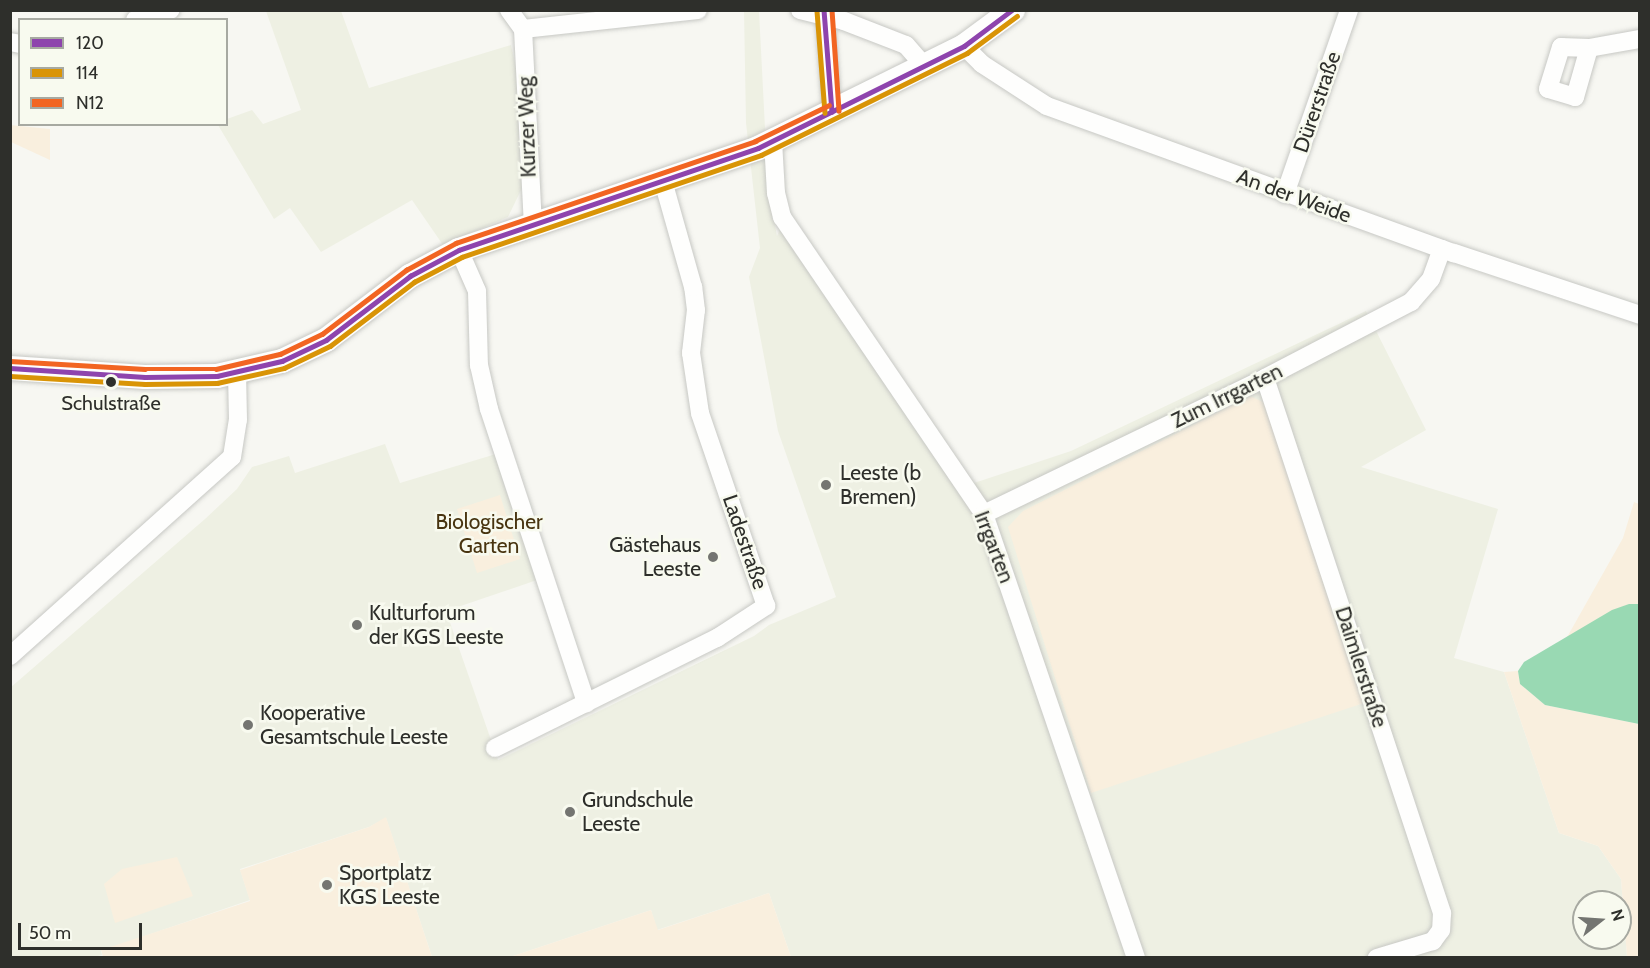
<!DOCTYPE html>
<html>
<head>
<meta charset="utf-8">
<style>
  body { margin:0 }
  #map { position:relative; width:1650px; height:968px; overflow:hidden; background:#f7f7f2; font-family:Cabin,sans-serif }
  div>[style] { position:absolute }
  .built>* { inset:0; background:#eef0e3 }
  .green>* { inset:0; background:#f9efde }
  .water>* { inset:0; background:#99d9b3 }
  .roads { filter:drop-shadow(0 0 2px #c7c8c4) drop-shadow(0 0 2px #c7c8c4) }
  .street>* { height:18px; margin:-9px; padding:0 9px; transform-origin:9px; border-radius:9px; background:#fefefd }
  .secondary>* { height:24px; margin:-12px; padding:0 12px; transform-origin:12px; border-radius:12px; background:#fefefd }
  .bus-1>* { height:4.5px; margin:-2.25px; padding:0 2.25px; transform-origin:2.25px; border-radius:2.25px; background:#8e44ad }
  .bus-2>* { height:4.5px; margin:-2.25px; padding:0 2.25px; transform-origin:2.25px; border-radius:2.25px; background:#d99406 }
  .bus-3>* { height:4.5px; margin:-2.25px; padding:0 2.25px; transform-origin:2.25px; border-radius:2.25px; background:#f26522 }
  .dots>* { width:16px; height:16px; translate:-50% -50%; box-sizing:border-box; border:3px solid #f8faef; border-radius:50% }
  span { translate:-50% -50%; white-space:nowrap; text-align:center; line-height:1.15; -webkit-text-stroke:5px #f8faef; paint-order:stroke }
  .bus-label { font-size:20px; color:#2e2f2b }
  .street-label { font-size:21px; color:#2e2f2b }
  .poi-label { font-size:21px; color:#2e2f2b }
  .left { translate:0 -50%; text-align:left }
  .right { translate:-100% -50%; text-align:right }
  .park-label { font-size:21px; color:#483410 }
  .frame { position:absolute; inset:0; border:12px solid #2e2f2b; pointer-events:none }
  .legend { position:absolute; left:18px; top:18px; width:210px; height:108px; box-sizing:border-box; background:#f8faef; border:2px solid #a7a9a1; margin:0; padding:8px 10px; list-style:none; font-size:18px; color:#2e2f2b }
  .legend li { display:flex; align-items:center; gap:12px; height:30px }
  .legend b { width:30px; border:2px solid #a7a9a1 }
  .north { position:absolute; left:1572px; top:890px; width:60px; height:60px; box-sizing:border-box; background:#f8faef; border:2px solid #a7a9a1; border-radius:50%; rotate:73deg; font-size:16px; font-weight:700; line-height:24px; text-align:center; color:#2e2f2b }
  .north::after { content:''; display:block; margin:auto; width:21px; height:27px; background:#747571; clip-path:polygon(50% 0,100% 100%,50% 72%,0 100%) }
  .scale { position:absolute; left:18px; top:923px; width:124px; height:27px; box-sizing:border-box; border:3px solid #2e2f2b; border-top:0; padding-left:8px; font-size:18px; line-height:21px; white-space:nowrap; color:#2e2f2b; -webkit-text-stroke:4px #f8faef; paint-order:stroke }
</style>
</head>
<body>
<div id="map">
  <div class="built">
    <div style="clip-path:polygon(266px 11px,341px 11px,369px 88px,511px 45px,520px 86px,523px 186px,508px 217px,443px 245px,412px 200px,321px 252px,290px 208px,274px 219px,218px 125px,226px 124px,227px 119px,252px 110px,263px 124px,301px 110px)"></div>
    <div style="clip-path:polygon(evenodd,744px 11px,759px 11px,768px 187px,777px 236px,788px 211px,974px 483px,1071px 451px,1366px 311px,1426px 430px,1361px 467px,1498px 509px,1454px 658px,1504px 672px,1559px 833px,1598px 846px,1621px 879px,1627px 957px,791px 957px,769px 893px,657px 930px,651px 910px,510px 957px,432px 957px,386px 818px,369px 827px,240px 869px,250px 900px,101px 951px,102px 955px,93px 957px,11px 957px,10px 688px,205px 519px,237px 489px,252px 467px,289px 456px,295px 473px,385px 444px,400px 483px,496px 454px,540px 579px,446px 611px,498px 760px,754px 636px,769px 625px,836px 597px,778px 431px,749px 277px,760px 248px,746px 123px,744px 11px,1584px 902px,1620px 902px,1620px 938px,1584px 938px,1584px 902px)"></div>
  </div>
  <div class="green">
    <div style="clip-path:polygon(10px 125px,50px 129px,50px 160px,11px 142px)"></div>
    <div style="clip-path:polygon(1250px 396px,1265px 403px,1364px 703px,1091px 793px,1008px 527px,1023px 511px)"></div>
    <div style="clip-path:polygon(500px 495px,520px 559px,477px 573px,457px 509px)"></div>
    <div style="clip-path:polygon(1634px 502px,1639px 504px,1639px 604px,1629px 604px,1566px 639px,1623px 538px)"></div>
    <div style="clip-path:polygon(1518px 671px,1520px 684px,1545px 705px,1639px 724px,1639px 957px,1627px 957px,1621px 879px,1598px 846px,1559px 833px,1504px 672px)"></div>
    <div style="clip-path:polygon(386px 817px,432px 957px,103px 957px,101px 950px,250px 901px,240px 870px,369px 827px)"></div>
    <div style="clip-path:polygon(177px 857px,193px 896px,115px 923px,104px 884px,122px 869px)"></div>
    <div style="clip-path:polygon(769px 893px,791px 957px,510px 957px,651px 910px,658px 930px)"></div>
  </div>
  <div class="water">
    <div style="clip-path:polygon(1629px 604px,1639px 604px,1639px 724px,1545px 705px,1520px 684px,1518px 671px,1524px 662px,1612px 610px)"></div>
  </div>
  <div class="roads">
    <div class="street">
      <div style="left:509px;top:10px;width:24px;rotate:54deg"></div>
      <div style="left:523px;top:29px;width:195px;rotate:87.1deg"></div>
      <div style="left:800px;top:10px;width:45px;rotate:14deg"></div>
      <div style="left:844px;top:21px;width:66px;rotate:21.2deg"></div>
      <div style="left:906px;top:45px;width:28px;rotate:49deg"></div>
      <div style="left:825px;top:16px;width:96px;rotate:85.8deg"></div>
      <div style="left:135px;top:20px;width:37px;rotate:-16deg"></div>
      <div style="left:523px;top:29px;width:176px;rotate:-6.2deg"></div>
      <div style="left:10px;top:42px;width:10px;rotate:11deg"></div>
      <div style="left:964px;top:46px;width:25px;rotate:45deg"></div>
      <div style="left:982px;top:64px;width:77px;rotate:32.9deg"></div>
      <div style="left:1047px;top:106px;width:433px;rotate:19.9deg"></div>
      <div style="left:1454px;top:253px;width:196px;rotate:18.4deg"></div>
      <div style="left:1589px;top:48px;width:51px;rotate:105.9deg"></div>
      <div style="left:1575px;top:97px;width:28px;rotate:-163deg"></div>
      <div style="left:1548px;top:89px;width:44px;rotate:-72.8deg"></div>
      <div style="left:1561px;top:47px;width:28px;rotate:2deg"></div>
      <div style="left:1589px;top:48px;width:52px;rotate:-10deg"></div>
      <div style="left:773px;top:141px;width:52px;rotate:86.7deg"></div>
      <div style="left:776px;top:193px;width:25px;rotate:76deg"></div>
      <div style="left:782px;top:217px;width:359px;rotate:55.8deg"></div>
      <div style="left:984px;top:514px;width:469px;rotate:71.1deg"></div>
      <div style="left:1285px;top:194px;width:195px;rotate:-70.8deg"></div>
      <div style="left:459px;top:250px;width:45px;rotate:66.3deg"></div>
      <div style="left:477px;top:291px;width:74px;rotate:88.5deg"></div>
      <div style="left:479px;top:365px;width:45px;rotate:77.2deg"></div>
      <div style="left:489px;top:409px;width:310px;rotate:71.7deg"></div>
      <div style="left:1265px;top:378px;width:564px;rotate:71.69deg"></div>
      <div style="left:1442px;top:913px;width:17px;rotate:93deg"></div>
      <div style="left:1441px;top:930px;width:14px;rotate:126deg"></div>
      <div style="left:1433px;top:941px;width:59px;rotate:163.1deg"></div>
      <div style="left:984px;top:514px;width:312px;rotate:-25.8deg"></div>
      <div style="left:1265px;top:378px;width:165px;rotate:-27.5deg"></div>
      <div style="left:1411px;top:302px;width:30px;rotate:-49deg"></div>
      <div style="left:1431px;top:279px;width:32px;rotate:-70deg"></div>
      <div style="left:10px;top:656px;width:298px;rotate:-41.9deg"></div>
      <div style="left:232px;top:457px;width:37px;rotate:-81deg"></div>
      <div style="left:238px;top:420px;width:47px;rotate:-91.2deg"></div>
      <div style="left:495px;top:748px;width:248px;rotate:-26.4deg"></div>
      <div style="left:717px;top:638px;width:59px;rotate:-33.1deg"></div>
      <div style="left:766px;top:606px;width:204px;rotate:-108.9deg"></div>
      <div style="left:700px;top:413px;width:61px;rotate:-98.5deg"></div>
      <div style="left:691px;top:353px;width:43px;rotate:-83.4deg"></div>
      <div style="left:696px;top:310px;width:23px;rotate:-97deg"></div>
      <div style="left:693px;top:287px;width:110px;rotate:-105.8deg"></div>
    </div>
    <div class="secondary">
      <div style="left:10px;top:368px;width:135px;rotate:3.8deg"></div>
      <div style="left:145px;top:377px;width:72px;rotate:-0.8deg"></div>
      <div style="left:217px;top:376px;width:67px;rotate:-13deg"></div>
      <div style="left:282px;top:361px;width:49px;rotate:-25.5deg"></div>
      <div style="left:326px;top:340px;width:106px;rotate:-37.3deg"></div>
      <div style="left:410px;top:276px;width:55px;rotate:-28deg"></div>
      <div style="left:459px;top:250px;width:316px;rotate:-18.8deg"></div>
      <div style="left:758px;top:148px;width:230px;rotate:-26.3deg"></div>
      <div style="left:964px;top:46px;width:61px;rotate:-36.3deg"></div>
    </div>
  </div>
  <div class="bus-1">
    <div style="left:824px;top:10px;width:102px;rotate:85.5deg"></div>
    <div style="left:10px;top:368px;width:135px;rotate:3.8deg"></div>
    <div style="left:145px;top:377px;width:72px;rotate:-0.8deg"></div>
    <div style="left:217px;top:376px;width:67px;rotate:-13deg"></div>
    <div style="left:282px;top:361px;width:49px;rotate:-25.5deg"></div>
    <div style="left:326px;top:340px;width:106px;rotate:-37.3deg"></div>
    <div style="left:410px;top:276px;width:55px;rotate:-28deg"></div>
    <div style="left:459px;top:250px;width:316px;rotate:-18.8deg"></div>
    <div style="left:758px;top:148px;width:230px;rotate:-26.3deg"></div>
    <div style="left:964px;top:46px;width:60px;rotate:-36.9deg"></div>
  </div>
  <div class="bus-2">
    <div style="left:817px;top:11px;width:102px;rotate:85.5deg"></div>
    <div style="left:10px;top:376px;width:135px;rotate:3.4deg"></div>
    <div style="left:145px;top:384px;width:72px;rotate:-0.8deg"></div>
    <div style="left:217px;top:383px;width:69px;rotate:-12.6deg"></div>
    <div style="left:284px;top:368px;width:51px;rotate:-25.6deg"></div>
    <div style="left:330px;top:346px;width:106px;rotate:-37.3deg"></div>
    <div style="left:414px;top:282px;width:54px;rotate:-27.5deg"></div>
    <div style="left:462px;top:257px;width:316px;rotate:-18.8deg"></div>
    <div style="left:761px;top:155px;width:230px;rotate:-26.3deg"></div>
    <div style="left:967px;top:53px;width:62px;rotate:-36.5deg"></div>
  </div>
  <div class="bus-3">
    <div style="left:832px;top:10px;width:101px;rotate:86deg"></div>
    <div style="left:10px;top:361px;width:135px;rotate:3.4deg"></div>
    <div style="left:145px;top:369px;width:71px"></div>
    <div style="left:216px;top:369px;width:66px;rotate:-13.2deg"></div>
    <div style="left:280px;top:354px;width:47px;rotate:-25.5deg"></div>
    <div style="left:322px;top:334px;width:106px;rotate:-37.3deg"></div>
    <div style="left:406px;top:270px;width:57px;rotate:-28.4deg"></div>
    <div style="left:456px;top:243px;width:316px;rotate:-18.8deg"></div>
    <div style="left:755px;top:141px;width:82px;rotate:-25.9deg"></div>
  </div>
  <div class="dots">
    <div style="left:111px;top:382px;background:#2e2f2b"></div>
    <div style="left:826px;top:485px;background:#747571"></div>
    <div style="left:713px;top:557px;background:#747571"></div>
    <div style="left:357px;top:625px;background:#747571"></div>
    <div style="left:248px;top:725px;background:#747571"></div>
    <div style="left:570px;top:812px;background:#747571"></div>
    <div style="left:327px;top:885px;background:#747571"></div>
  </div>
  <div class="bus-label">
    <span style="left:111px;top:403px">Schulstraße</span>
  </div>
  <div class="street-label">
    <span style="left:1317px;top:102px;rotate:-71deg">Dürerstraße</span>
    <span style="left:527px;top:127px;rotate:-92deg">Kurzer Weg</span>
    <span style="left:1294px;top:196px;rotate:20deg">An der Weide</span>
    <span style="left:1227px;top:396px;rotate:-26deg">Zum Irrgarten</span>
    <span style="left:745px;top:542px;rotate:71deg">Ladestraße</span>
    <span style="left:994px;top:547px;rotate:69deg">Irrgarten</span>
    <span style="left:1361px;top:667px;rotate:72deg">Daimlerstraße</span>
  </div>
  <div class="poi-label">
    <span class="left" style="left:840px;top:485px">Leeste (b<br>Bremen)</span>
    <span class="right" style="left:701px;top:557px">Gästehaus<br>Leeste</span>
    <span class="left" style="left:369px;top:625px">Kulturforum<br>der KGS Leeste</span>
    <span class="left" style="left:260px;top:725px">Kooperative<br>Gesamtschule Leeste</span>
    <span class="left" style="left:582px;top:812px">Grundschule<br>Leeste</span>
    <span class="left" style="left:339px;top:885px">Sportplatz<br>KGS Leeste</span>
  </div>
  <div class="park-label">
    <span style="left:489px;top:534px">Biologischer<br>Garten</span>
  </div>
  <div class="frame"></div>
  <ul class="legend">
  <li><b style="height:8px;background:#8e44ad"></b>120</li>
  <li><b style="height:8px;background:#d99406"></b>114</li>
  <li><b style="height:8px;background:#f26522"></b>N12</li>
  </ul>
  <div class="north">N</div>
  <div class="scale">50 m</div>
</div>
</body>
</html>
